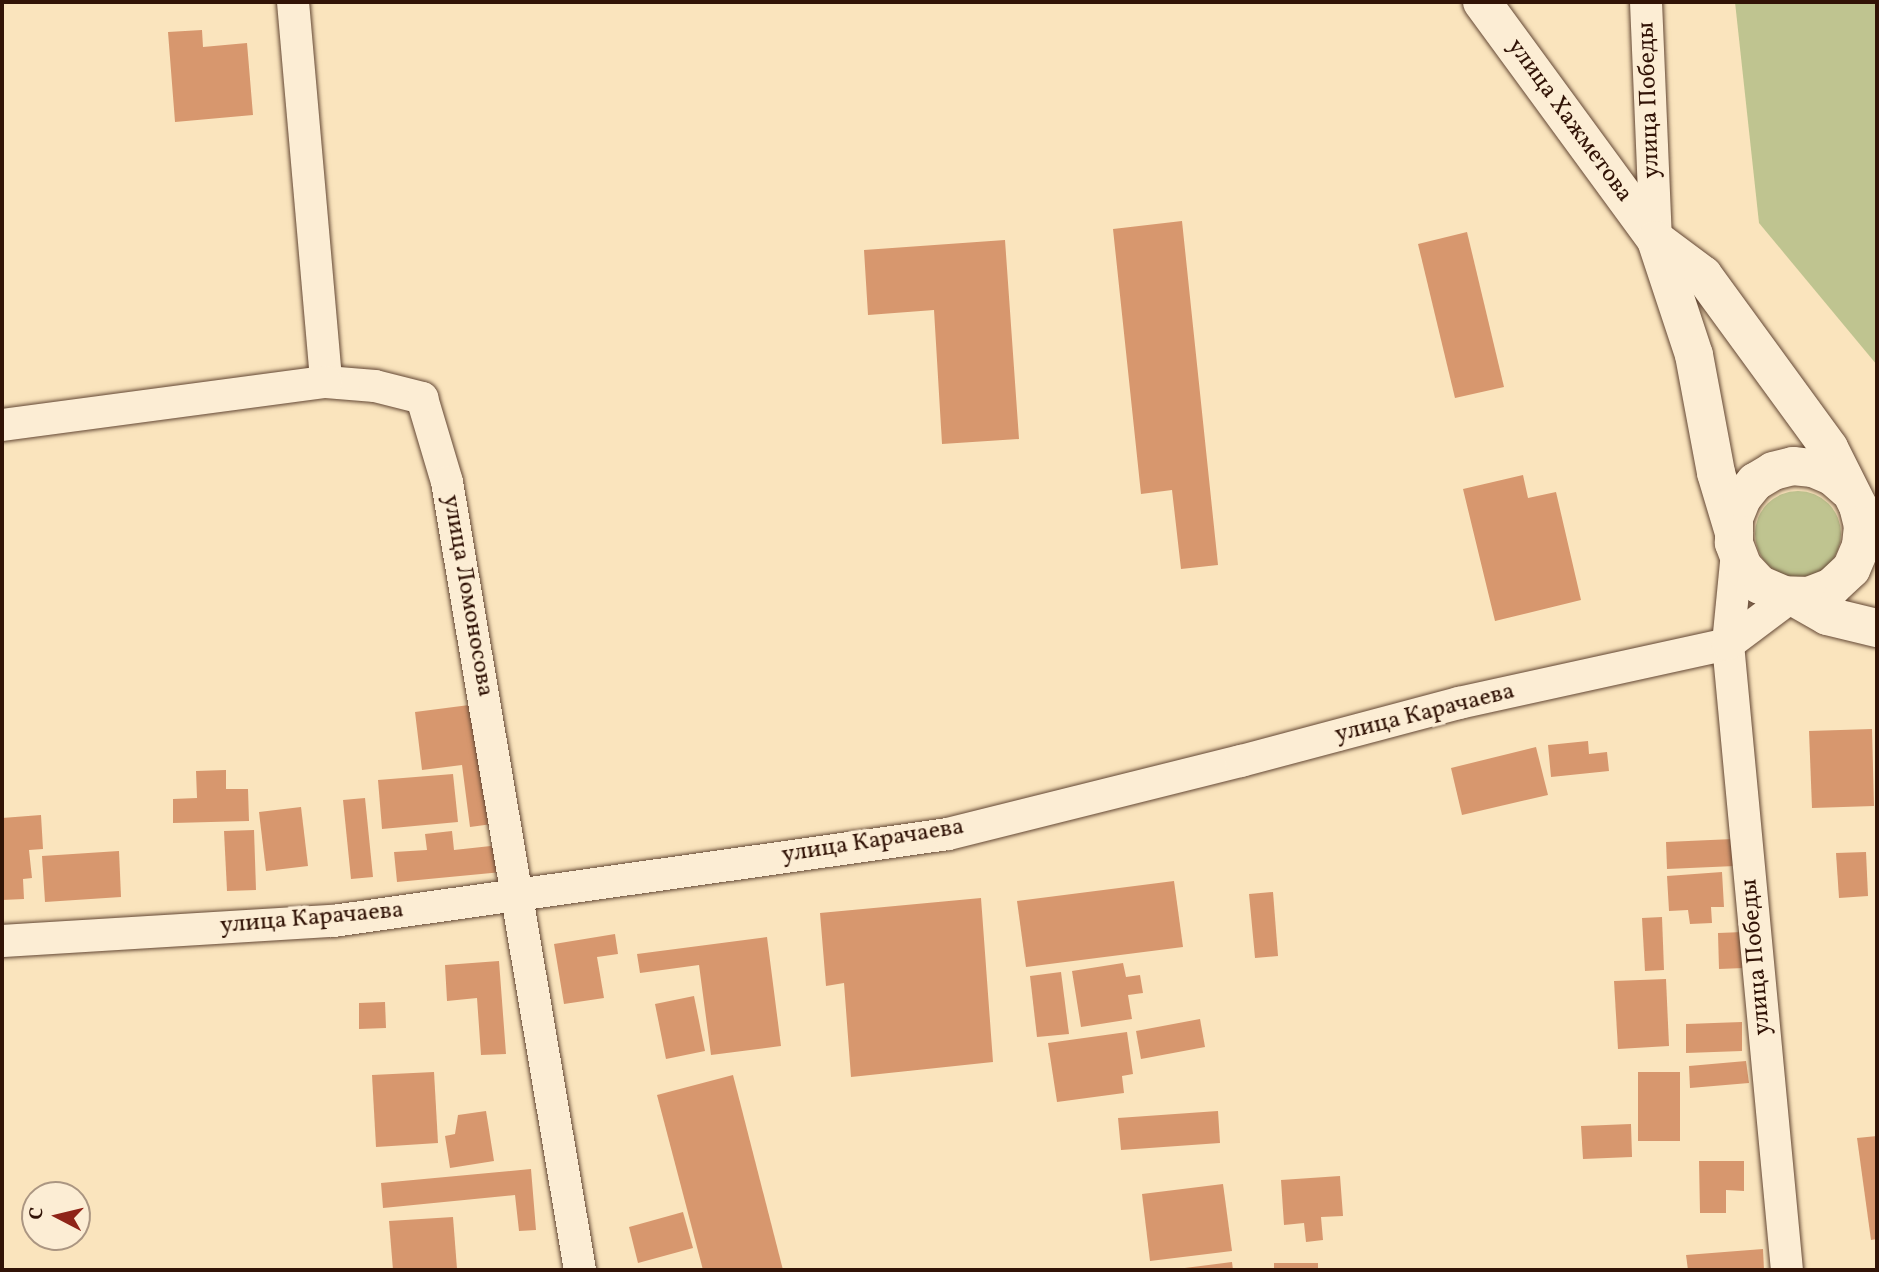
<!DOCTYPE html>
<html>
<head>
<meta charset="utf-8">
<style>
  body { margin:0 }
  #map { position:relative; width:1879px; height:1272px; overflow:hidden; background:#fae4bd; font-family:Vollkorn,serif }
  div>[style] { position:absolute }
  .green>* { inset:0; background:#bfc490 }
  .round { border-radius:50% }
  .building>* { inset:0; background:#d7976e }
  .roads { filter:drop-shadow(0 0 2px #634734) drop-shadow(0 0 2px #634734) }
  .minor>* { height:32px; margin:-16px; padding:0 16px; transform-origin:16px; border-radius:16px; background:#fcedd4 }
  .tertiary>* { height:38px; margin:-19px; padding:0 19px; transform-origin:19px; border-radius:19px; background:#fcedd4 }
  span { translate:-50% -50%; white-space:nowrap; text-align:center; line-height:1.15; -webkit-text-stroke:7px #fcedd4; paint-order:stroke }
  .street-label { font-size:24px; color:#311306 }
  .frame { position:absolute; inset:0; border:4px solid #311306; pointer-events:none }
  .north { position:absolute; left:21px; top:1181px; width:70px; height:70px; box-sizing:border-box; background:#fcedd4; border:2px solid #ab9682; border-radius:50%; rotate:277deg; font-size:19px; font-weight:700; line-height:28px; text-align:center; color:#311306 }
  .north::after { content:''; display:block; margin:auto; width:24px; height:32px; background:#8f2418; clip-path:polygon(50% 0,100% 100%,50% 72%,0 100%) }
</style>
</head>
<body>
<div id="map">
  <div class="green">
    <div style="clip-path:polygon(1735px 2px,1877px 2px,1877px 365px,1759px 223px)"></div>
    <div class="round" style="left:1755px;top:491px;width:86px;height:86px"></div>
  </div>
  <div class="building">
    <div style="clip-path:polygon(202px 30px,203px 47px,247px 43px,253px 115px,175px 122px,168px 32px)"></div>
    <div style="clip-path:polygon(1182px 221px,1218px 565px,1181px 569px,1172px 490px,1141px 494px,1113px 229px)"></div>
    <div style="clip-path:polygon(1467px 232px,1504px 387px,1455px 398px,1418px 244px)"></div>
    <div style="clip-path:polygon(1005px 240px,1019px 439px,942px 444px,934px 310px,868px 315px,864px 250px)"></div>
    <div style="clip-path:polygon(1523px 475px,1528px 498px,1556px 492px,1581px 600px,1495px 621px,1463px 489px)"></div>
    <div style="clip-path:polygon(477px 704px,492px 824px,470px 827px,462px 765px,422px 770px,415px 712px)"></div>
    <div style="clip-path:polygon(1872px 729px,1874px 806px,1812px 808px,1809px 731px)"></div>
    <div style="clip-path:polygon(1588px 741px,1589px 754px,1607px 752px,1609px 771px,1551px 777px,1548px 745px)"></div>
    <div style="clip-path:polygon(1536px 747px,1548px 795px,1462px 815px,1451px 768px)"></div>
    <div style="clip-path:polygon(226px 770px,226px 789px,248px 789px,249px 821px,173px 823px,173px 799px,197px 798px,196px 771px)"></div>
    <div style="clip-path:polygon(453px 774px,458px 822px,382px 829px,378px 780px)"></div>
    <div style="clip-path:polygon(365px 798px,373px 877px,351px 879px,343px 800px)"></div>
    <div style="clip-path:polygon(301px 807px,308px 866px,266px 871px,259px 812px)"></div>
    <div style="clip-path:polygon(41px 815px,43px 849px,29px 850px,32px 878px,23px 879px,24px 899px,2px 900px,2px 818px)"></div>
    <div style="clip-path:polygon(254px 830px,256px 890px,227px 891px,224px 831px)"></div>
    <div style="clip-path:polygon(452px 831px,454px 850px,500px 845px,502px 872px,397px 882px,394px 852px,427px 850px,425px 834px)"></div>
    <div style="clip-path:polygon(1733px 839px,1735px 866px,1667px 869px,1666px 842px)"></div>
    <div style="clip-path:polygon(119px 851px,121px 897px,45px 902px,42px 856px)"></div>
    <div style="clip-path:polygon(1866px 852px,1868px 896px,1839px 898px,1836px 853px)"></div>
    <div style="clip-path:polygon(1722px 872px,1724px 907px,1711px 907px,1712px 923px,1690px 924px,1688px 910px,1669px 911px,1667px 876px)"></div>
    <div style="clip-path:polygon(1174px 881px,1183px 947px,1026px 967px,1017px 901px)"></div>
    <div style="clip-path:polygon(1273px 892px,1278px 956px,1255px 958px,1249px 894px)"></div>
    <div style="clip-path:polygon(981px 898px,993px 1062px,851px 1077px,844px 983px,826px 986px,820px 913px)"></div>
    <div style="clip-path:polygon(1662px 917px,1664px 970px,1645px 971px,1642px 918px)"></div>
    <div style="clip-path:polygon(1743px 932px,1744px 968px,1719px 969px,1718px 933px)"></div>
    <div style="clip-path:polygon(615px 934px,618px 954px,597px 957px,604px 998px,564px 1004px,554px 944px)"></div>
    <div style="clip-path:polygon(767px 937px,781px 1046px,711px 1055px,699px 965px,640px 973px,637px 954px)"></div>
    <div style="clip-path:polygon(499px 961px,506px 1054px,481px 1055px,477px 998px,447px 1001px,445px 965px)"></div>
    <div style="clip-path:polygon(1123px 963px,1126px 977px,1140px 975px,1143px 993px,1128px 995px,1132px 1019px,1081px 1027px,1072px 971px)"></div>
    <div style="clip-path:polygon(1061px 972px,1069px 1034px,1037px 1037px,1030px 976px)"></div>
    <div style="clip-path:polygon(1666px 979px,1669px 1046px,1618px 1049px,1614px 981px)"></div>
    <div style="clip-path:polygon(694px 996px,705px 1051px,666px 1059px,655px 1004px)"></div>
    <div style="clip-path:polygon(385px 1002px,386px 1028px,359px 1029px,359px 1003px)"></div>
    <div style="clip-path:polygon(1200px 1019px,1205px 1047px,1141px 1059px,1136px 1031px)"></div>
    <div style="clip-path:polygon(1742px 1022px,1742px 1051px,1686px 1053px,1686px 1024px)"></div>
    <div style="clip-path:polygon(1127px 1032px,1133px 1074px,1122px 1076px,1124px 1093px,1057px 1102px,1048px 1043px)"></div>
    <div style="clip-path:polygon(1746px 1061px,1749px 1083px,1690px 1088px,1689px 1066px)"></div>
    <div style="clip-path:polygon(434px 1072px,438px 1143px,376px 1147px,372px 1075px)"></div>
    <div style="clip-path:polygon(1638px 1072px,1680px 1072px,1680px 1141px,1638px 1141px)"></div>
    <div style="clip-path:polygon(733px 1075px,783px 1270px,703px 1270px,657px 1095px)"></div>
    <div style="clip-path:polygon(486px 1111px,494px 1161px,450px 1168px,445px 1136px,455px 1134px,458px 1115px)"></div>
    <div style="clip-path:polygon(1218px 1111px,1220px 1143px,1121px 1150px,1118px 1118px)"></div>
    <div style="clip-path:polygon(1631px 1124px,1632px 1157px,1583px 1159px,1581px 1126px)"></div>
    <div style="clip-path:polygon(1877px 1136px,1877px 1239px,1871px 1240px,1857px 1138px)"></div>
    <div style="clip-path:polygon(1699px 1161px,1744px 1161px,1744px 1191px,1726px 1190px,1726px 1213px,1700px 1213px)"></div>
    <div style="clip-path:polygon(531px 1169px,536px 1230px,519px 1231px,515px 1195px,383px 1208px,381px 1183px)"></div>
    <div style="clip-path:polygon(1340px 1176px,1343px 1216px,1321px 1217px,1323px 1240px,1306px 1242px,1304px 1223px,1284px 1225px,1281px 1180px)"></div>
    <div style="clip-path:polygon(1223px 1184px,1232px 1251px,1150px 1261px,1142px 1194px)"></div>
    <div style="clip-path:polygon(683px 1212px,693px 1248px,638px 1263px,629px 1227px)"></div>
    <div style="clip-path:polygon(453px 1217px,457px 1269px,393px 1270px,389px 1221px)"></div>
    <div style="clip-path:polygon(1763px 1249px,1764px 1270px,1688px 1270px,1686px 1255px)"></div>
    <div style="clip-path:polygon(1232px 1262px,1233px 1270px,1177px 1270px,1177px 1269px)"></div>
    <div style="clip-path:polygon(1274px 1263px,1318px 1263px,1318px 1270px,1274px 1270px)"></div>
  </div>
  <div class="roads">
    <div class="minor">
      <div style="left:293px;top:2px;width:381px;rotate:85deg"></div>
      <div style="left:326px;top:382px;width:49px;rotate:4.7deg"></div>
      <div style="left:375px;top:386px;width:49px;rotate:14.3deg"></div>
      <div style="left:422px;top:398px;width:88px;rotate:73.4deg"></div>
      <div style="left:447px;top:482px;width:799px;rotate:80.42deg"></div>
      <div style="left:1646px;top:2px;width:238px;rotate:87.6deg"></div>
      <div style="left:2px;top:425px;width:327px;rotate:-7.6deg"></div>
      <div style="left:1737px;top:552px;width:92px;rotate:95.6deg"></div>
      <div style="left:1728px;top:644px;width:629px;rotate:84.62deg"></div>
      <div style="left:2px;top:941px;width:332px;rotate:-3.5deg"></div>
      <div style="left:333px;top:921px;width:621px;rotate:-8.05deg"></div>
      <div style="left:948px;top:834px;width:302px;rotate:-14deg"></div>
      <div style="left:1241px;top:761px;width:226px;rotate:-14.9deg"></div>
      <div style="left:1459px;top:703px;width:275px;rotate:-12.4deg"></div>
      <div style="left:1728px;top:644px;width:80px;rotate:-36.9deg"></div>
    </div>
    <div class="tertiary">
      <div style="left:1482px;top:2px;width:295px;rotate:53.8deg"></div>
      <div style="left:1656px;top:240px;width:121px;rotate:71.7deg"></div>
      <div style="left:1694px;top:355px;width:120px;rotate:79.4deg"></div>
      <div style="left:1716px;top:473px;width:63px;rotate:73.3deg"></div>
      <div style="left:1656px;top:240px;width:59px;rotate:36.7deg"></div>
      <div style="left:1703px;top:275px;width:214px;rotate:53.9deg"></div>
      <div style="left:1829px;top:448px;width:65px;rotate:63.4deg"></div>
      <div style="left:1858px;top:506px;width:21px;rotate:76deg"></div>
      <div style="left:1863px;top:526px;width:20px;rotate:96deg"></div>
      <div style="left:1861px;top:546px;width:25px;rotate:113deg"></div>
      <div style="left:1851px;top:569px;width:26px;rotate:137deg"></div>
      <div style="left:1832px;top:587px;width:25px;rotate:159deg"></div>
      <div style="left:1809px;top:596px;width:25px;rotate:-178deg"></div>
      <div style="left:1784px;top:595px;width:26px;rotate:-157deg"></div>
      <div style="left:1760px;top:585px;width:25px;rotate:-133deg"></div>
      <div style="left:1743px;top:567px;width:26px;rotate:-111deg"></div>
      <div style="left:1734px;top:543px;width:25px;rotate:-90deg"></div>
      <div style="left:1734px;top:518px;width:22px;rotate:-68deg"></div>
      <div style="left:1742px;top:498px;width:21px;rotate:-51deg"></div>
      <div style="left:1755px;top:482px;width:21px;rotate:-31deg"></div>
      <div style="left:1773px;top:471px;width:21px;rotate:-14deg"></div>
      <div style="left:1793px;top:466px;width:20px;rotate:6deg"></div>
      <div style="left:1813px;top:468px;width:21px;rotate:23deg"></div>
      <div style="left:1832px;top:476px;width:20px;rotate:41deg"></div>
      <div style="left:1792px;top:596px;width:40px;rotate:29.7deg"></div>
      <div style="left:1827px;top:616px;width:51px;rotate:13.5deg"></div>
    </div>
  </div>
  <div class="street-label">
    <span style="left:1650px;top:100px;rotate:-92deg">улица Победы</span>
    <span style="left:1569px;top:121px;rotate:54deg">улица Хажметова</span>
    <span style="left:467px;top:596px;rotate:80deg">улица Ломоносова</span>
    <span style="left:1425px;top:714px;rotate:-14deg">улица Карачаева</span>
    <span style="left:873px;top:842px;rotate:-9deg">улица Карачаева</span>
    <span style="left:312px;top:919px;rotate:-5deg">улица Карачаева</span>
    <span style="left:1757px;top:957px;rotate:-95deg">улица Победы</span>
  </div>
  <div class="frame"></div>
  <div class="north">С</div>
</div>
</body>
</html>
